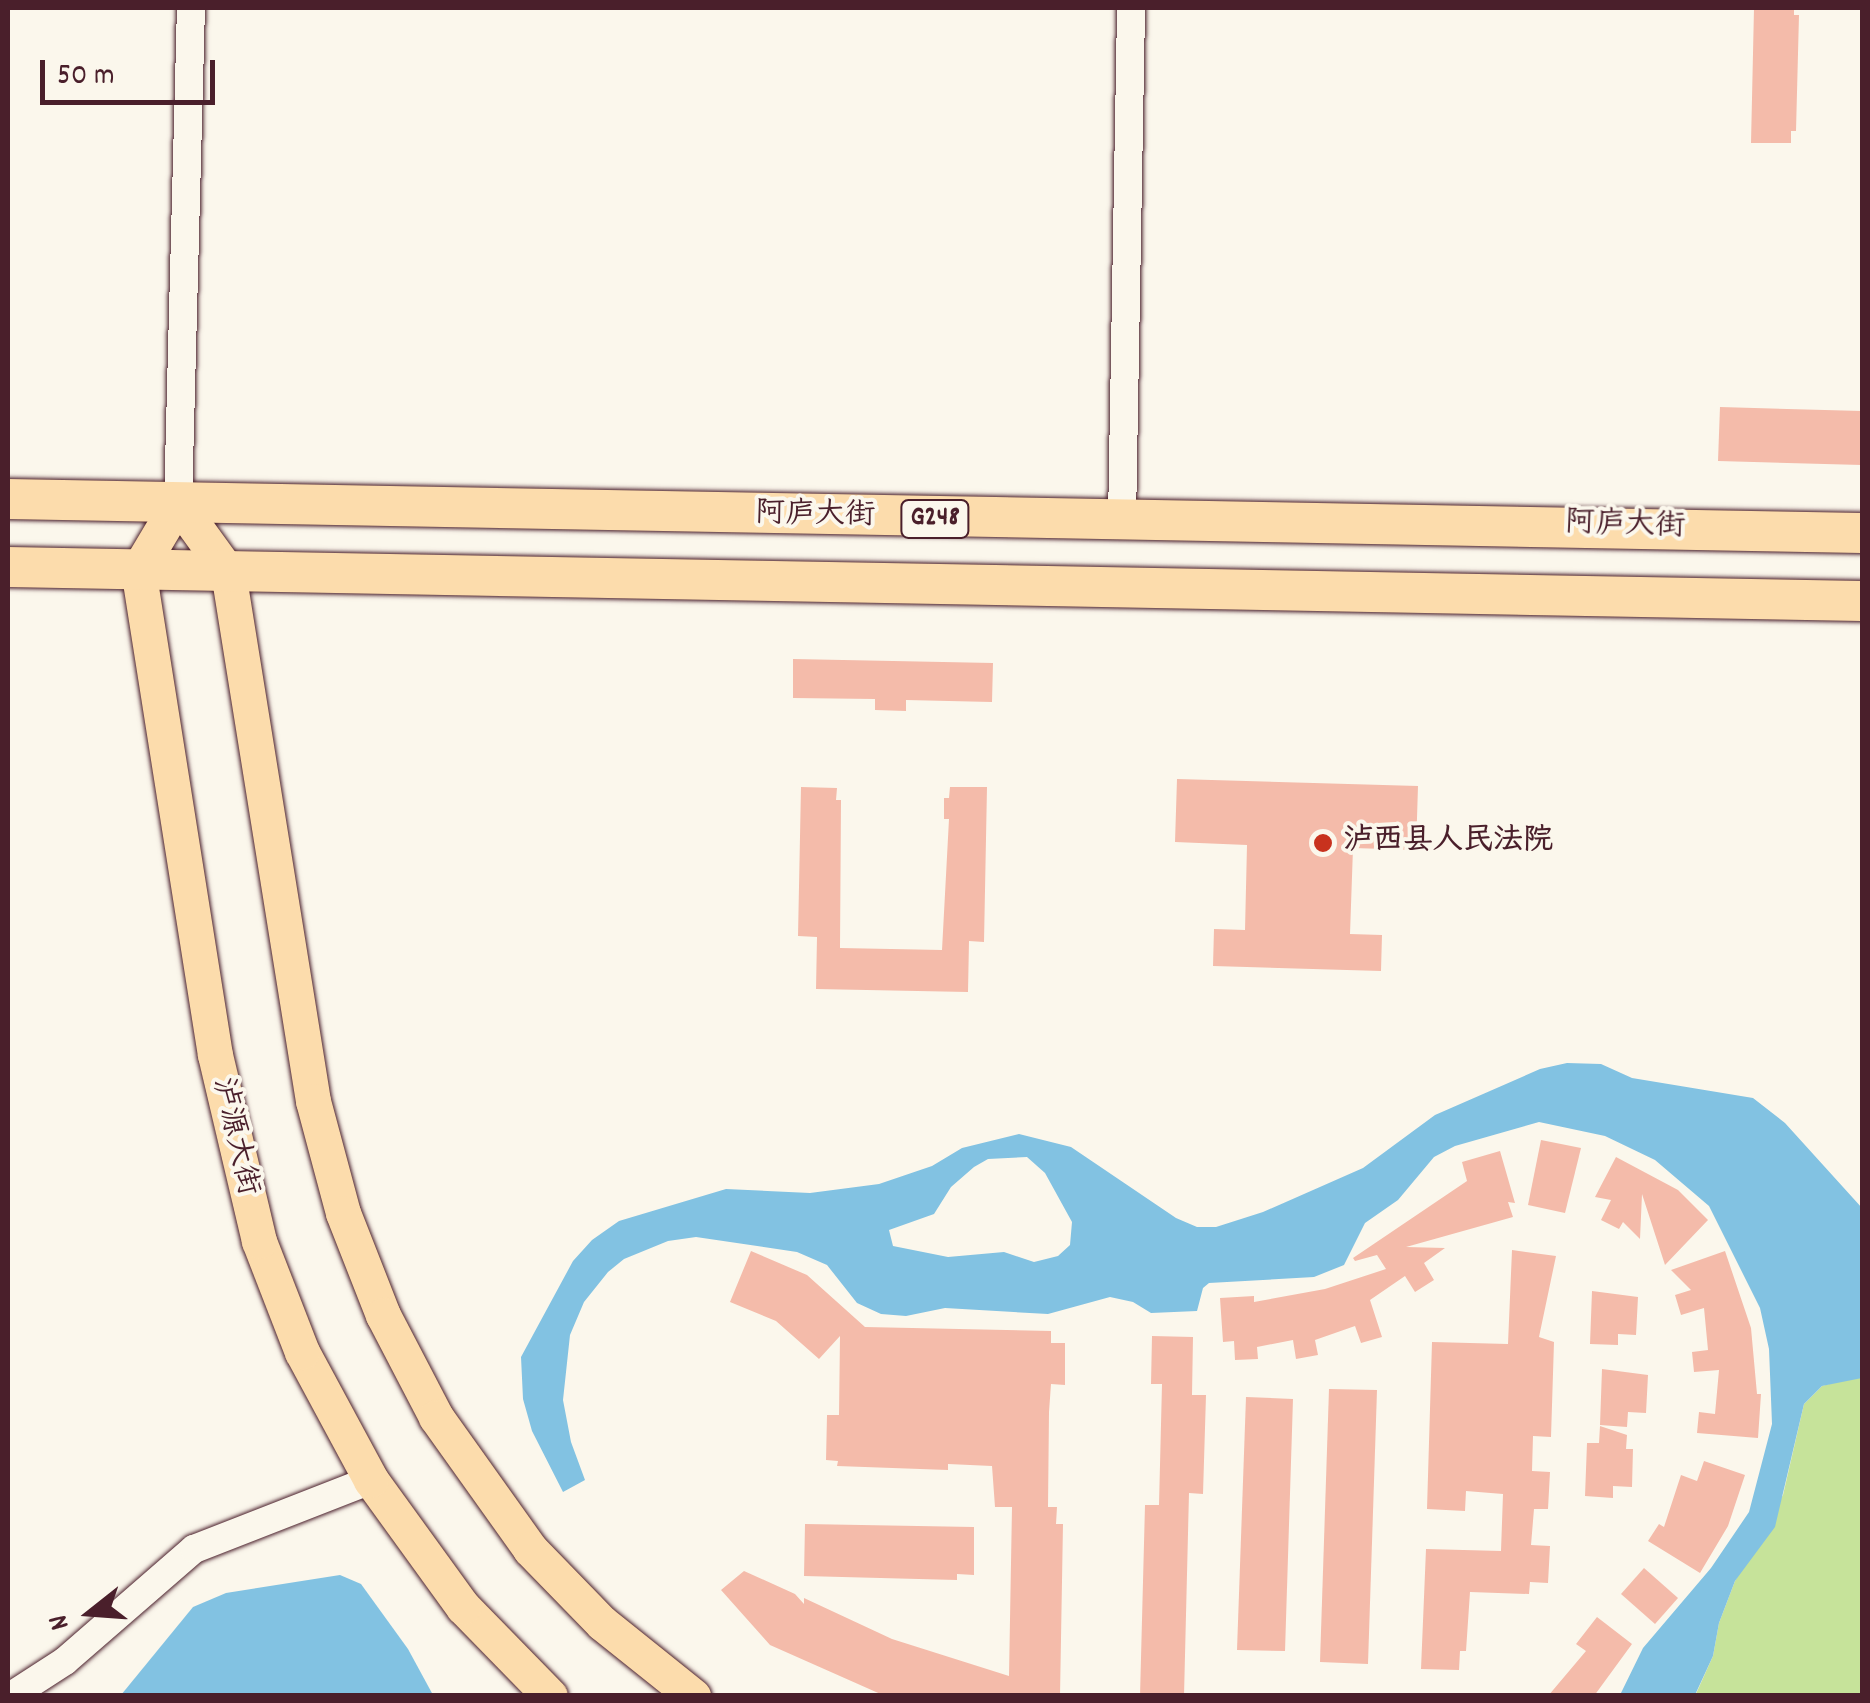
<!DOCTYPE html>
<html>
<head>
<meta charset="utf-8">
<style>
  body { margin:0 }
  #map { position:relative; width:1870px; height:1703px; overflow:hidden; background:#fbf7ec; font-family:Dekko,"LXGW WenKai TC",sans-serif }
  div>[style] { position:absolute }
  .green>* { inset:0; background:#c6e39a }
  .water>* { inset:0; background:#82c2e2 }
  .building>* { inset:0; background:#f4bbaa }
  .roads { filter:drop-shadow(0 0 2px #4a1f2b) drop-shadow(0 0 2px #4a1f2b) }
  .minor>* { height:28px; margin:-14px; padding:0 14px; transform-origin:14px; border-radius:14px; background:#fbf7ec }
  .major>* { height:35px; margin:-17.5px; padding:0 17.5px; transform-origin:17.5px; border-radius:17.5px; background:#fcdcac }
  .highway>* { height:40px; margin:-20px; padding:0 20px; transform-origin:20px; border-radius:20px; background:#fcdcac }
  .dots>* { width:28px; height:28px; translate:-50% -50%; box-sizing:border-box; border:5px solid #fbf7ec; border-radius:50% }
  span { translate:-50% -50%; white-space:nowrap; text-align:center; line-height:1.15; -webkit-text-stroke:8px #fbf7ec; paint-order:stroke }
  .shield-label span { padding:2px 8px; background:#fbf7ec; border:2px solid; border-radius:8px; -webkit-text-stroke-width:0 }
  .shield-label { font-size:28px; color:#4a1f2b; font-weight:700 }
  .street-label { font-size:30px; color:#4a1f2b }
  .poi-label { font-size:30px; color:#4a1f2b; font-weight:700 }
  .left { translate:0 -50%; text-align:left }
  .frame { position:absolute; inset:0; border:10px solid #4a1f2b; pointer-events:none }
  .north { position:absolute; left:40px; top:1563px; width:100px; height:100px; -webkit-text-stroke:8px #fbf7ec; paint-order:stroke; rotate:253deg; font-size:28px; font-weight:700; line-height:40px; text-align:center; color:#4a1f2b }
  .north::after { content:''; display:block; margin:auto; width:35px; height:45px; background:#4a1f2b; clip-path:polygon(50% 0,100% 100%,50% 72%,0 100%) }
  .scale { position:absolute; left:40px; top:60px; width:175px; height:45px; box-sizing:border-box; border:5px solid #4a1f2b; border-top:0; padding-left:12px; font-size:30px; line-height:35px; white-space:nowrap; color:#4a1f2b; -webkit-text-stroke:8px #fbf7ec; paint-order:stroke }
</style>
</head>
<body>
<div id="map">
  <div class="green">
    <div style="clip-path:polygon(1854px 1377px,1862px 1378px,1862px 1695px,1695px 1696px,1713px 1656px,1719px 1623px,1735px 1581px,1783px 1495px,1804px 1404px,1822px 1386px)"></div>
  </div>
  <div class="water">
    <div style="clip-path:polygon(evenodd,1567px 1063px,1601px 1064px,1632px 1078px,1753px 1098px,1785px 1123px,1862px 1208px,1862px 1378px,1822px 1386px,1804px 1404px,1775px 1527px,1735px 1581px,1719px 1623px,1713px 1656px,1695px 1695px,1620px 1695px,1643px 1648px,1711px 1568px,1749px 1512px,1772px 1424px,1769px 1349px,1760px 1308px,1709px 1206px,1655px 1160px,1605px 1136px,1539px 1122px,1455px 1146px,1434px 1157px,1398px 1200px,1365px 1223px,1344px 1265px,1314px 1277px,1209px 1283px,1203px 1288px,1197px 1311px,1151px 1313px,1133px 1302px,1110px 1297px,1048px 1314px,945px 1308px,906px 1316px,881px 1314px,857px 1303px,827px 1265px,797px 1252px,696px 1237px,668px 1241px,624px 1259px,608px 1272px,584px 1302px,570px 1335px,563px 1400px,571px 1442px,585px 1480px,563px 1492px,532px 1431px,523px 1399px,521px 1357px,573px 1261px,592px 1240px,619px 1221px,726px 1189px,810px 1193px,879px 1184px,932px 1166px,962px 1148px,1019px 1134px,1071px 1147px,1176px 1218px,1197px 1227px,1216px 1227px,1263px 1212px,1363px 1168px,1435px 1115px,1540px 1069px,1567px 1063px,1027px 1157px,1045px 1173px,1072px 1222px,1070px 1245px,1058px 1256px,1034px 1262px,1004px 1252px,948px 1257px,893px 1246px,889px 1230px,934px 1214px,951px 1187px,974px 1167px,988px 1159px,1027px 1157px)"></div>
    <div style="clip-path:polygon(340px 1575px,361px 1584px,408px 1649px,433px 1695px,121px 1695px,193px 1607px,226px 1593px)"></div>
  </div>
  <div class="building">
    <div style="clip-path:polygon(1754px 8px,1794px 8px,1794px 15px,1799px 15px,1796px 131px,1791px 131px,1791px 143px,1751px 143px)"></div>
    <div style="clip-path:polygon(1720px 407px,1862px 411px,1862px 465px,1718px 461px)"></div>
    <div style="clip-path:polygon(793px 659px,993px 663px,992px 702px,906px 700px,906px 711px,875px 710px,875px 699px,793px 698px)"></div>
    <div style="clip-path:polygon(1177px 779px,1418px 786px,1416px 850px,1353px 848px,1350px 934px,1382px 935px,1381px 971px,1213px 966px,1214px 929px,1245px 930px,1247px 845px,1175px 842px)"></div>
    <div style="clip-path:polygon(801px 787px,837px 788px,836px 800px,841px 800px,840px 948px,942px 950px,949px 819px,944px 819px,944px 798px,949px 798px,950px 787px,987px 787px,984px 942px,969px 941px,968px 992px,816px 989px,817px 937px,798px 936px)"></div>
    <div style="clip-path:polygon(1541px 1140px,1581px 1148px,1565px 1213px,1528px 1205px)"></div>
    <div style="clip-path:polygon(1500px 1151px,1515px 1203px,1508px 1202px,1513px 1217px,1406px 1247px,1445px 1248px,1424px 1263px,1434px 1280px,1415px 1292px,1405px 1276px,1370px 1300px,1382px 1337px,1361px 1343px,1355px 1326px,1315px 1340px,1318px 1355px,1296px 1359px,1293px 1340px,1257px 1347px,1258px 1359px,1235px 1360px,1234px 1341px,1223px 1342px,1220px 1298px,1254px 1296px,1254px 1302px,1325px 1289px,1386px 1269px,1377px 1255px,1355px 1261px,1353px 1258px,1467px 1181px,1462px 1162px)"></div>
    <div style="clip-path:polygon(1616px 1157px,1678px 1190px,1708px 1220px,1665px 1265px,1642px 1194px,1640px 1239px,1623px 1222px,1619px 1229px,1601px 1220px,1611px 1200px,1595px 1197px)"></div>
    <div style="clip-path:polygon(1512px 1250px,1556px 1256px,1539px 1337px,1554px 1342px,1551px 1437px,1533px 1436px,1532px 1471px,1550px 1472px,1548px 1509px,1534px 1509px,1531px 1545px,1550px 1546px,1548px 1583px,1530px 1582px,1529px 1594px,1470px 1592px,1466px 1651px,1460px 1651px,1459px 1670px,1421px 1669px,1426px 1549px,1501px 1551px,1503px 1494px,1466px 1491px,1465px 1511px,1427px 1509px,1432px 1342px,1508px 1344px)"></div>
    <div style="clip-path:polygon(751px 1251px,807px 1275px,865px 1327px,1051px 1331px,1051px 1343px,1065px 1343px,1065px 1385px,1051px 1384px,1049px 1412px,1048px 1507px,1057px 1507px,1056px 1524px,1063px 1524px,1060px 1696px,885px 1696px,770px 1645px,721px 1590px,744px 1571px,795px 1594px,804px 1604px,804px 1598px,892px 1639px,1009px 1676px,1012px 1507px,995px 1507px,992px 1466px,948px 1464px,948px 1470px,837px 1466px,838px 1461px,826px 1460px,827px 1415px,839px 1415px,840px 1336px,819px 1359px,776px 1321px,730px 1302px)"></div>
    <div style="clip-path:polygon(1725px 1251px,1751px 1328px,1757px 1394px,1761px 1394px,1758px 1438px,1697px 1433px,1699px 1412px,1715px 1414px,1719px 1370px,1694px 1372px,1692px 1352px,1708px 1350px,1704px 1308px,1681px 1315px,1675px 1295px,1691px 1290px,1671px 1270px)"></div>
    <div style="clip-path:polygon(1592px 1291px,1638px 1297px,1636px 1335px,1618px 1334px,1618px 1345px,1590px 1344px)"></div>
    <div style="clip-path:polygon(1152px 1336px,1193px 1337px,1192px 1395px,1206px 1395px,1203px 1494px,1189px 1493px,1184px 1696px,1140px 1696px,1145px 1505px,1159px 1505px,1162px 1384px,1151px 1384px)"></div>
    <div style="clip-path:polygon(1602px 1369px,1648px 1375px,1646px 1413px,1628px 1412px,1627px 1427px,1600px 1425px)"></div>
    <div style="clip-path:polygon(1329px 1389px,1377px 1390px,1368px 1664px,1320px 1662px)"></div>
    <div style="clip-path:polygon(1246px 1397px,1293px 1399px,1285px 1651px,1237px 1650px)"></div>
    <div style="clip-path:polygon(1600px 1426px,1627px 1435px,1626px 1449px,1633px 1449px,1632px 1487px,1613px 1486px,1613px 1498px,1585px 1496px,1587px 1443px,1599px 1443px)"></div>
    <div style="clip-path:polygon(1704px 1461px,1745px 1475px,1728px 1526px,1700px 1573px,1648px 1541px,1659px 1524px,1664px 1527px,1681px 1475px,1697px 1481px)"></div>
    <div style="clip-path:polygon(805px 1524px,974px 1527px,974px 1575px,957px 1574px,957px 1580px,804px 1576px)"></div>
    <div style="clip-path:polygon(1644px 1568px,1678px 1598px,1655px 1624px,1621px 1594px)"></div>
    <div style="clip-path:polygon(1597px 1617px,1632px 1644px,1594px 1696px,1548px 1696px,1586px 1651px,1576px 1644px)"></div>
  </div>
  <div class="roads">
    <div class="minor">
      <div style="left:178px;top:503px;width:495px;rotate:-88.5deg"></div>
      <div style="left:1122px;top:521px;width:513px;rotate:-88.99deg"></div>
      <div style="left:11px;top:1696px;width:64px;rotate:-32.9deg"></div>
      <div style="left:65px;top:1661px;width:171px;rotate:-41deg"></div>
      <div style="left:194px;top:1549px;width:190px;rotate:-21.3deg"></div>
    </div>
    <div class="major">
      <div style="left:550px;top:1696px;width:124px;rotate:-134.3deg"></div>
      <div style="left:463px;top:1607px;width:157px;rotate:-125.9deg"></div>
      <div style="left:371px;top:1480px;width:145px;rotate:-118.3deg"></div>
      <div style="left:302px;top:1352px;width:119px;rotate:-111.2deg"></div>
      <div style="left:259px;top:1241px;width:191px;rotate:-103.3deg"></div>
      <div style="left:215px;top:1055px;width:491px;rotate:-99deg"></div>
      <div style="left:138px;top:570px;width:78px;rotate:-59.2deg"></div>
      <div style="left:178px;top:503px;width:85px;rotate:54.1deg"></div>
      <div style="left:228px;top:572px;width:536px;rotate:80.87deg"></div>
      <div style="left:313px;top:1101px;width:116px;rotate:75deg"></div>
      <div style="left:343px;top:1213px;width:110px;rotate:68.6deg"></div>
      <div style="left:383px;top:1315px;width:115px;rotate:62.5deg"></div>
      <div style="left:436px;top:1417px;width:162px;rotate:54.5deg"></div>
      <div style="left:530px;top:1549px;width:103px;rotate:45.8deg"></div>
      <div style="left:602px;top:1623px;width:117px;rotate:38.7deg"></div>
    </div>
    <div class="highway">
      <div style="left:8px;top:499px;width:1854px;rotate:1.05deg"></div>
      <div style="left:8px;top:567px;width:1854px;rotate:1.05deg"></div>
    </div>
  </div>
  <div class="dots">
    <div style="left:1323px;top:843px;background:#c8321e"></div>
  </div>
  <div class="shield-label">
    <span style="left:935px;top:519px">G248</span>
  </div>
  <div class="street-label">
    <span style="left:815px;top:517px;rotate:1deg">阿庐大街</span>
    <span style="left:1625px;top:527px;rotate:2deg">阿庐大街</span>
    <span style="left:233px;top:1137px;rotate:77deg">泸源大街</span>
  </div>
  <div class="poi-label">
    <span class="left" style="left:1343px;top:843px">泸西县人民法院</span>
  </div>
  <div class="frame"></div>
  <div class="north">N</div>
  <div class="scale">50 m</div>
</div>
</body>
</html>
